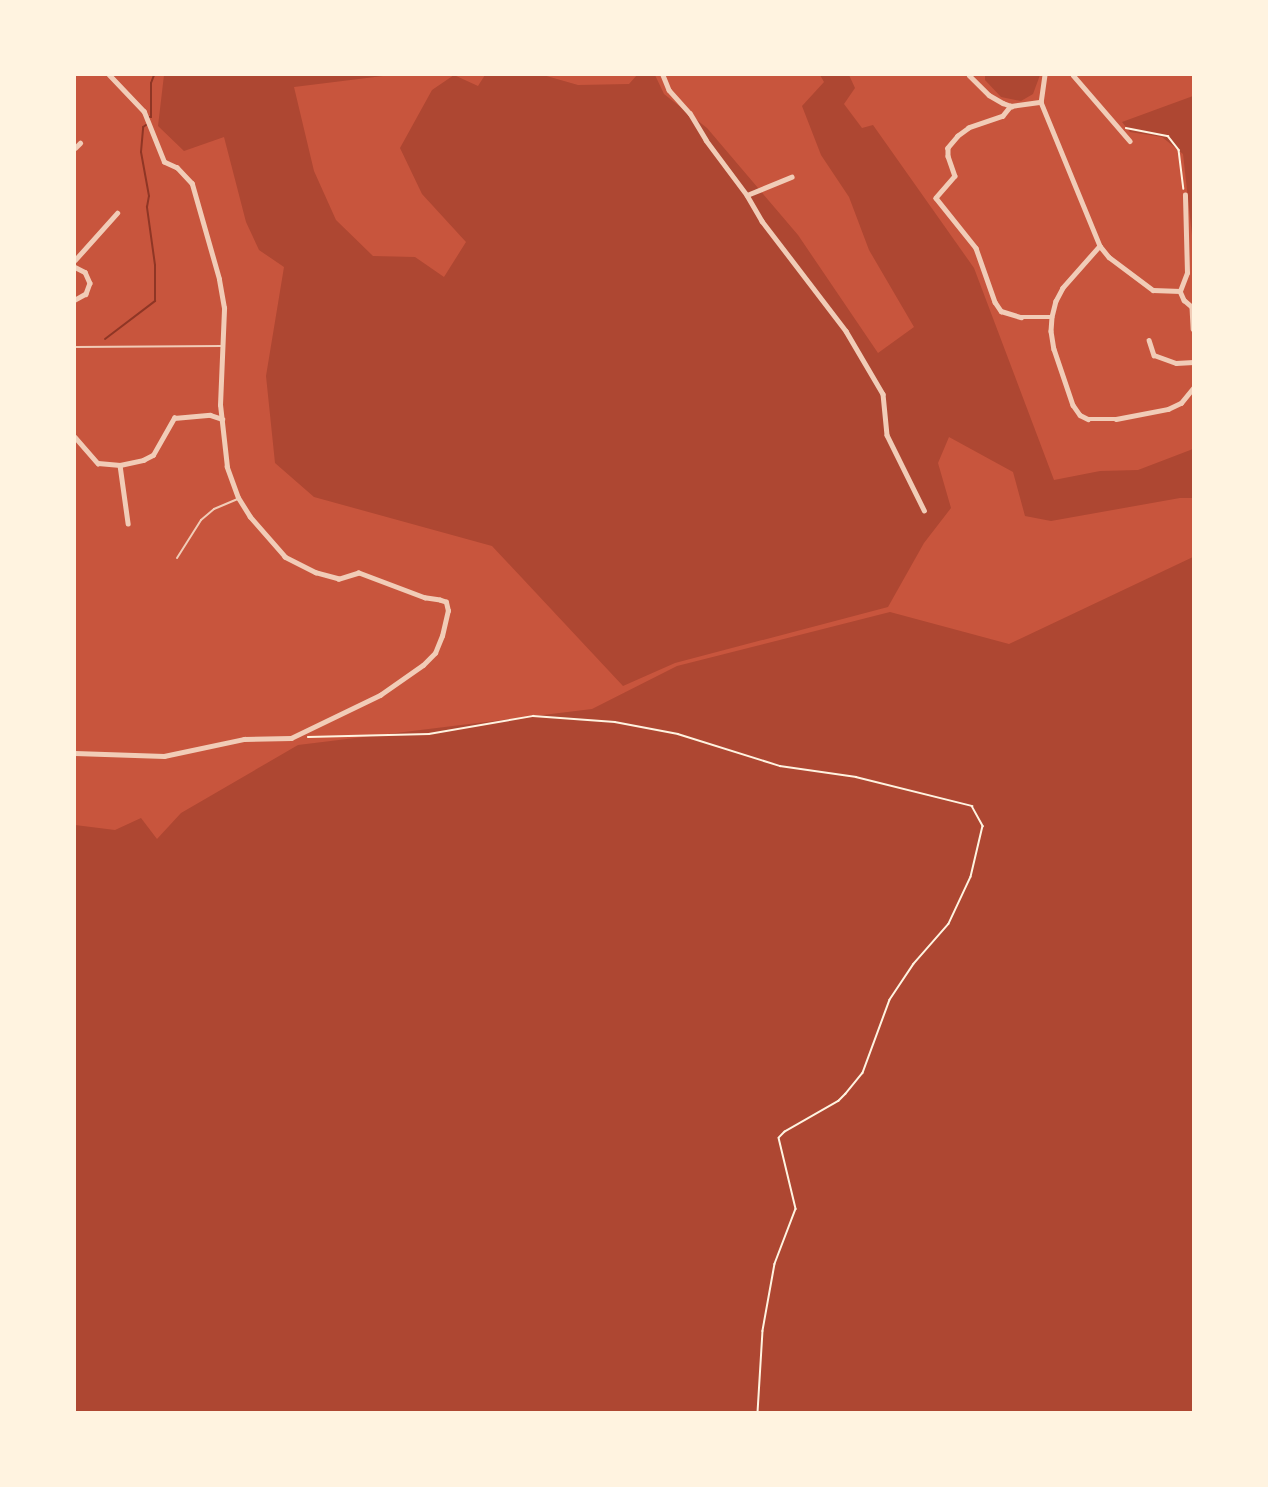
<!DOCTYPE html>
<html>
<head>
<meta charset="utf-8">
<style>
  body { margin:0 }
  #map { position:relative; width:1268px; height:1487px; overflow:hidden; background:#c8553d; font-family:"PT Sans",sans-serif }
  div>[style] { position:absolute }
  .green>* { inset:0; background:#ae4732 }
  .stream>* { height:2px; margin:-1px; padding:0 1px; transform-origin:1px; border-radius:1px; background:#8f3625 }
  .path>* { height:1.5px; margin:-0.75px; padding:0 0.75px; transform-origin:0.75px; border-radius:0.75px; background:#fff3e0 }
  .service>* { height:2px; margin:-1px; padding:0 1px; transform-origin:1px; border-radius:1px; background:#f1ccb7 }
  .minor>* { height:4.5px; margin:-2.25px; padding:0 2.25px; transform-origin:2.25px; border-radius:2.25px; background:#f1ccb7 }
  span { translate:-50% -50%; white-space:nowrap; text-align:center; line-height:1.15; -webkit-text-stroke:6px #fff3e0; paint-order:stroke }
  .frame { position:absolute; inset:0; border:76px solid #fff3e0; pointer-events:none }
</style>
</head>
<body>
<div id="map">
  <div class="green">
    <div style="clip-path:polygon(164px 75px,391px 75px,294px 87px,314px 171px,336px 220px,373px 256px,415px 257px,444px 277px,466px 242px,422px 194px,400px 148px,432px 90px,454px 75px,478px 86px,485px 75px,543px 75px,578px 85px,629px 84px,637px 75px,655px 75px,664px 94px,707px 128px,798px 235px,878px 353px,914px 327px,869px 250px,849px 197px,821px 155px,802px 106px,824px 82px,820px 75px,849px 75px,855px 88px,844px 104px,862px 128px,873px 125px,974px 268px,1054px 480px,1100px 471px,1138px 470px,1193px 449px,1193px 498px,1180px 498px,1051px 521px,1025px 516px,1013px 472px,949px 437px,938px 463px,951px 508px,924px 543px,888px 607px,675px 663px,623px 686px,492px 546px,314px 497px,275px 463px,266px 376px,284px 267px,259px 250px,246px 222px,224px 137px,184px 151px,158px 126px)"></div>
    <div style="clip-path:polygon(985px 75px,1040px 75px,1033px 94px,1021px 101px,1001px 97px,985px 80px)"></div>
    <div style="clip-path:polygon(1193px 96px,1193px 244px,1183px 154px,1162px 137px,1130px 132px,1122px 122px)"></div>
    <div style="clip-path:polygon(1193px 557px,1193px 1412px,75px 1412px,75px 825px,115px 830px,141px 818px,157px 839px,181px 813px,298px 745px,592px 709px,677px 666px,890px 612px,1009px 644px)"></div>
  </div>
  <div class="stream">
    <div style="left:148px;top:117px;width:3px"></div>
    <div style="left:151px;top:117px;width:34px;rotate:-90deg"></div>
    <div style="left:151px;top:83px;width:9px;rotate:-69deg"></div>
    <div style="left:105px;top:339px;width:63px;rotate:-37.2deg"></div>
    <div style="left:155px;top:301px;width:36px;rotate:-90deg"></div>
    <div style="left:155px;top:265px;width:59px;rotate:-97.9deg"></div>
    <div style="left:147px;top:207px;width:11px;rotate:-80deg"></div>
    <div style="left:149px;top:196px;width:45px;rotate:-100.3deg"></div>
    <div style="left:141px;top:152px;width:25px;rotate:-85deg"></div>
    <div style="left:143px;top:127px;width:4px;rotate:-34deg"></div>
  </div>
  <div class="path">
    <div style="left:1126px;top:128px;width:43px;rotate:10.8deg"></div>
    <div style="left:1168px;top:136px;width:18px;rotate:52deg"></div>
    <div style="left:1179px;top:150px;width:39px;rotate:83deg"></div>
    <div style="left:308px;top:737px;width:121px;rotate:-1.4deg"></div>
    <div style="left:429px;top:734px;width:106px;rotate:-9.8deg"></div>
    <div style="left:533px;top:716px;width:82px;rotate:4.2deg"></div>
    <div style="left:615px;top:722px;width:64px;rotate:10.8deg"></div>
    <div style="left:678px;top:734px;width:107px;rotate:17.4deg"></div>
    <div style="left:780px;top:766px;width:77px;rotate:8.2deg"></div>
    <div style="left:856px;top:777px;width:120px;rotate:14deg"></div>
    <div style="left:972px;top:806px;width:23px;rotate:61deg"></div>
    <div style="left:983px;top:826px;width:52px;rotate:103.2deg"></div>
    <div style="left:971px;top:877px;width:52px;rotate:115.1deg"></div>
    <div style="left:949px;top:924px;width:53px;rotate:131.2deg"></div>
    <div style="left:914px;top:964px;width:43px;rotate:123.7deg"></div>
    <div style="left:890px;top:1000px;width:78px;rotate:110.3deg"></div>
    <div style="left:863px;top:1073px;width:27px;rotate:129deg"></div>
    <div style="left:846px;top:1094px;width:10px;rotate:135deg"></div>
    <div style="left:839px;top:1101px;width:62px;rotate:150.1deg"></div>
    <div style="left:785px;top:1132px;width:8px;rotate:135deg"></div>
    <div style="left:779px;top:1138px;width:73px;rotate:76.5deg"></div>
    <div style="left:796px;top:1209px;width:59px;rotate:110.9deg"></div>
    <div style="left:775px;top:1264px;width:68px;rotate:100.2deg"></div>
    <div style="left:763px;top:1331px;width:81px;rotate:93.5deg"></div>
  </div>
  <div class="service">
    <div style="left:75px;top:347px;width:147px;rotate:-0.4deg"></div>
    <div style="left:177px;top:558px;width:45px;rotate:-57.7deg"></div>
    <div style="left:201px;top:520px;width:17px;rotate:-40deg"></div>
    <div style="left:214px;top:509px;width:25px;rotate:-23deg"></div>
  </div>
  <div class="minor">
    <div style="left:663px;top:75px;width:16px;rotate:68deg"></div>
    <div style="left:669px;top:90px;width:31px;rotate:48deg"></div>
    <div style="left:690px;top:113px;width:31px;rotate:59deg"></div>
    <div style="left:706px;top:140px;width:69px;rotate:53.3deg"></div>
    <div style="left:747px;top:195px;width:30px;rotate:60deg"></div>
    <div style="left:762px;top:221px;width:138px;rotate:52.6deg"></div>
    <div style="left:846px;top:331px;width:73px;rotate:59.6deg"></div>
    <div style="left:883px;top:394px;width:41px;rotate:84.4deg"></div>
    <div style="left:887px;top:435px;width:84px;rotate:63.7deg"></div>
    <div style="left:969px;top:75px;width:28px;rotate:45deg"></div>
    <div style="left:989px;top:95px;width:16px;rotate:30deg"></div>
    <div style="left:1003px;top:103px;width:9px;rotate:21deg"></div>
    <div style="left:1011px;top:106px;width:30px;rotate:-8deg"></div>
    <div style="left:1045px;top:75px;width:27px;rotate:98deg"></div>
    <div style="left:1041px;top:102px;width:156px;rotate:67.7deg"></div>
    <div style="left:1100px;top:246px;width:14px;rotate:51deg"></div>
    <div style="left:1109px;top:257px;width:55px;rotate:36.9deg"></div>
    <div style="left:1153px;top:290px;width:27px;rotate:2deg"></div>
    <div style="left:1073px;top:75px;width:87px;rotate:49.2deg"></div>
    <div style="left:1011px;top:106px;width:13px;rotate:129deg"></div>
    <div style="left:1003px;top:116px;width:36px;rotate:161deg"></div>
    <div style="left:969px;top:128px;width:14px;rotate:144deg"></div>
    <div style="left:958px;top:136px;width:16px;rotate:130deg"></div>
    <div style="left:948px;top:148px;width:8px;rotate:90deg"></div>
    <div style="left:948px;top:156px;width:21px;rotate:71deg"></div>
    <div style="left:955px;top:176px;width:29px;rotate:131deg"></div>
    <div style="left:936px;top:198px;width:64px;rotate:51.3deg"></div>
    <div style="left:976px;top:248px;width:57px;rotate:70.6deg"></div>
    <div style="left:995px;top:302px;width:11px;rotate:56deg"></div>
    <div style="left:1001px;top:311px;width:21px;rotate:17deg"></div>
    <div style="left:1021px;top:317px;width:31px"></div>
    <div style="left:75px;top:148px;width:7px;rotate:-45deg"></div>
    <div style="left:747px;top:195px;width:48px;rotate:-22.2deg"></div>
    <div style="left:1100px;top:246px;width:56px;rotate:131.4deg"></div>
    <div style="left:1063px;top:288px;width:15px;rotate:118deg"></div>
    <div style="left:1056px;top:301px;width:16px;rotate:104deg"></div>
    <div style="left:1052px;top:317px;width:14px;rotate:94deg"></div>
    <div style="left:1051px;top:331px;width:18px;rotate:81deg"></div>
    <div style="left:1054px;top:349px;width:59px;rotate:71.3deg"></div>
    <div style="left:1073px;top:405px;width:12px;rotate:55deg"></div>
    <div style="left:1080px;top:415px;width:9px;rotate:27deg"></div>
    <div style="left:1088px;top:419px;width:28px"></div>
    <div style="left:1116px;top:419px;width:53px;rotate:-10.9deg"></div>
    <div style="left:1168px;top:409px;width:14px;rotate:-25deg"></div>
    <div style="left:1181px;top:403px;width:19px;rotate:-51deg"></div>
    <div style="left:75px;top:260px;width:63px;rotate:-48.2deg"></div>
    <div style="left:75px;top:267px;width:11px;rotate:27deg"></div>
    <div style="left:85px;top:272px;width:12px;rotate:66deg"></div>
    <div style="left:90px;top:283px;width:12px;rotate:110deg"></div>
    <div style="left:86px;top:294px;width:13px;rotate:151deg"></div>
    <div style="left:1180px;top:291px;width:19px;rotate:-69deg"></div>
    <div style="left:1187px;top:273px;width:78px;rotate:-91.5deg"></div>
    <div style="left:1180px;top:291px;width:10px;rotate:66deg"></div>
    <div style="left:1184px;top:300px;width:11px;rotate:41deg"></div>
    <div style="left:1192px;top:307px;width:22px;rotate:87deg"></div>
    <div style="left:1149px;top:340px;width:16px;rotate:72deg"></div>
    <div style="left:1154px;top:355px;width:23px;rotate:20deg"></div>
    <div style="left:1176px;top:363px;width:17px;rotate:-3deg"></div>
    <div style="left:75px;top:437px;width:35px;rotate:49deg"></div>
    <div style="left:98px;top:463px;width:22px;rotate:5deg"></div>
    <div style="left:120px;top:465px;width:24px;rotate:-12deg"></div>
    <div style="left:143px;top:460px;width:11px;rotate:-27deg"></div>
    <div style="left:153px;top:455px;width:43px;rotate:-60.4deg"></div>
    <div style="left:174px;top:418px;width:36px;rotate:-5deg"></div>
    <div style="left:210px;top:415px;width:13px;rotate:18deg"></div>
    <div style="left:120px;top:465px;width:59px;rotate:82.1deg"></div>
    <div style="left:75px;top:753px;width:89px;rotate:1.9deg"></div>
    <div style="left:164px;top:756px;width:82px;rotate:-12deg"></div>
    <div style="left:244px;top:739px;width:47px;rotate:-1.2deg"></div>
    <div style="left:291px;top:738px;width:99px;rotate:-25.8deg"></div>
    <div style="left:380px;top:695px;width:52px;rotate:-34.9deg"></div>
    <div style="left:423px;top:665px;width:17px;rotate:-45deg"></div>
    <div style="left:435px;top:653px;width:18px;rotate:-68deg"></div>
    <div style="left:442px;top:636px;width:26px;rotate:-77deg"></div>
    <div style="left:448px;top:611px;width:9px;rotate:-103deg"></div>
    <div style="left:446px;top:602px;width:6px;rotate:-162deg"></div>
    <div style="left:440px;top:600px;width:15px;rotate:-172deg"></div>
    <div style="left:425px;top:598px;width:71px;rotate:-159.3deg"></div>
    <div style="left:359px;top:573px;width:21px;rotate:163deg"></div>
    <div style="left:339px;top:579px;width:24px;rotate:-165deg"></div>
    <div style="left:316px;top:573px;width:35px;rotate:-153deg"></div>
    <div style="left:285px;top:557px;width:53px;rotate:-131.2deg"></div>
    <div style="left:250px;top:517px;width:22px;rotate:-122deg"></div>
    <div style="left:238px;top:498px;width:33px;rotate:-110deg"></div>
    <div style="left:227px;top:467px;width:62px;rotate:-96.4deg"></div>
    <div style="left:220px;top:405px;width:97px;rotate:-87.6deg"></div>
    <div style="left:224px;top:308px;width:29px;rotate:-100deg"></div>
    <div style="left:219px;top:279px;width:99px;rotate:-105.9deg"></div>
    <div style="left:192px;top:184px;width:22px;rotate:-133deg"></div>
    <div style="left:177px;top:168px;width:14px;rotate:-155deg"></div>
    <div style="left:164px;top:162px;width:54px;rotate:-111.8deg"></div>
    <div style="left:144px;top:112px;width:51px;rotate:-133.4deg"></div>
  </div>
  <div class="frame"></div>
</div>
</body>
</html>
